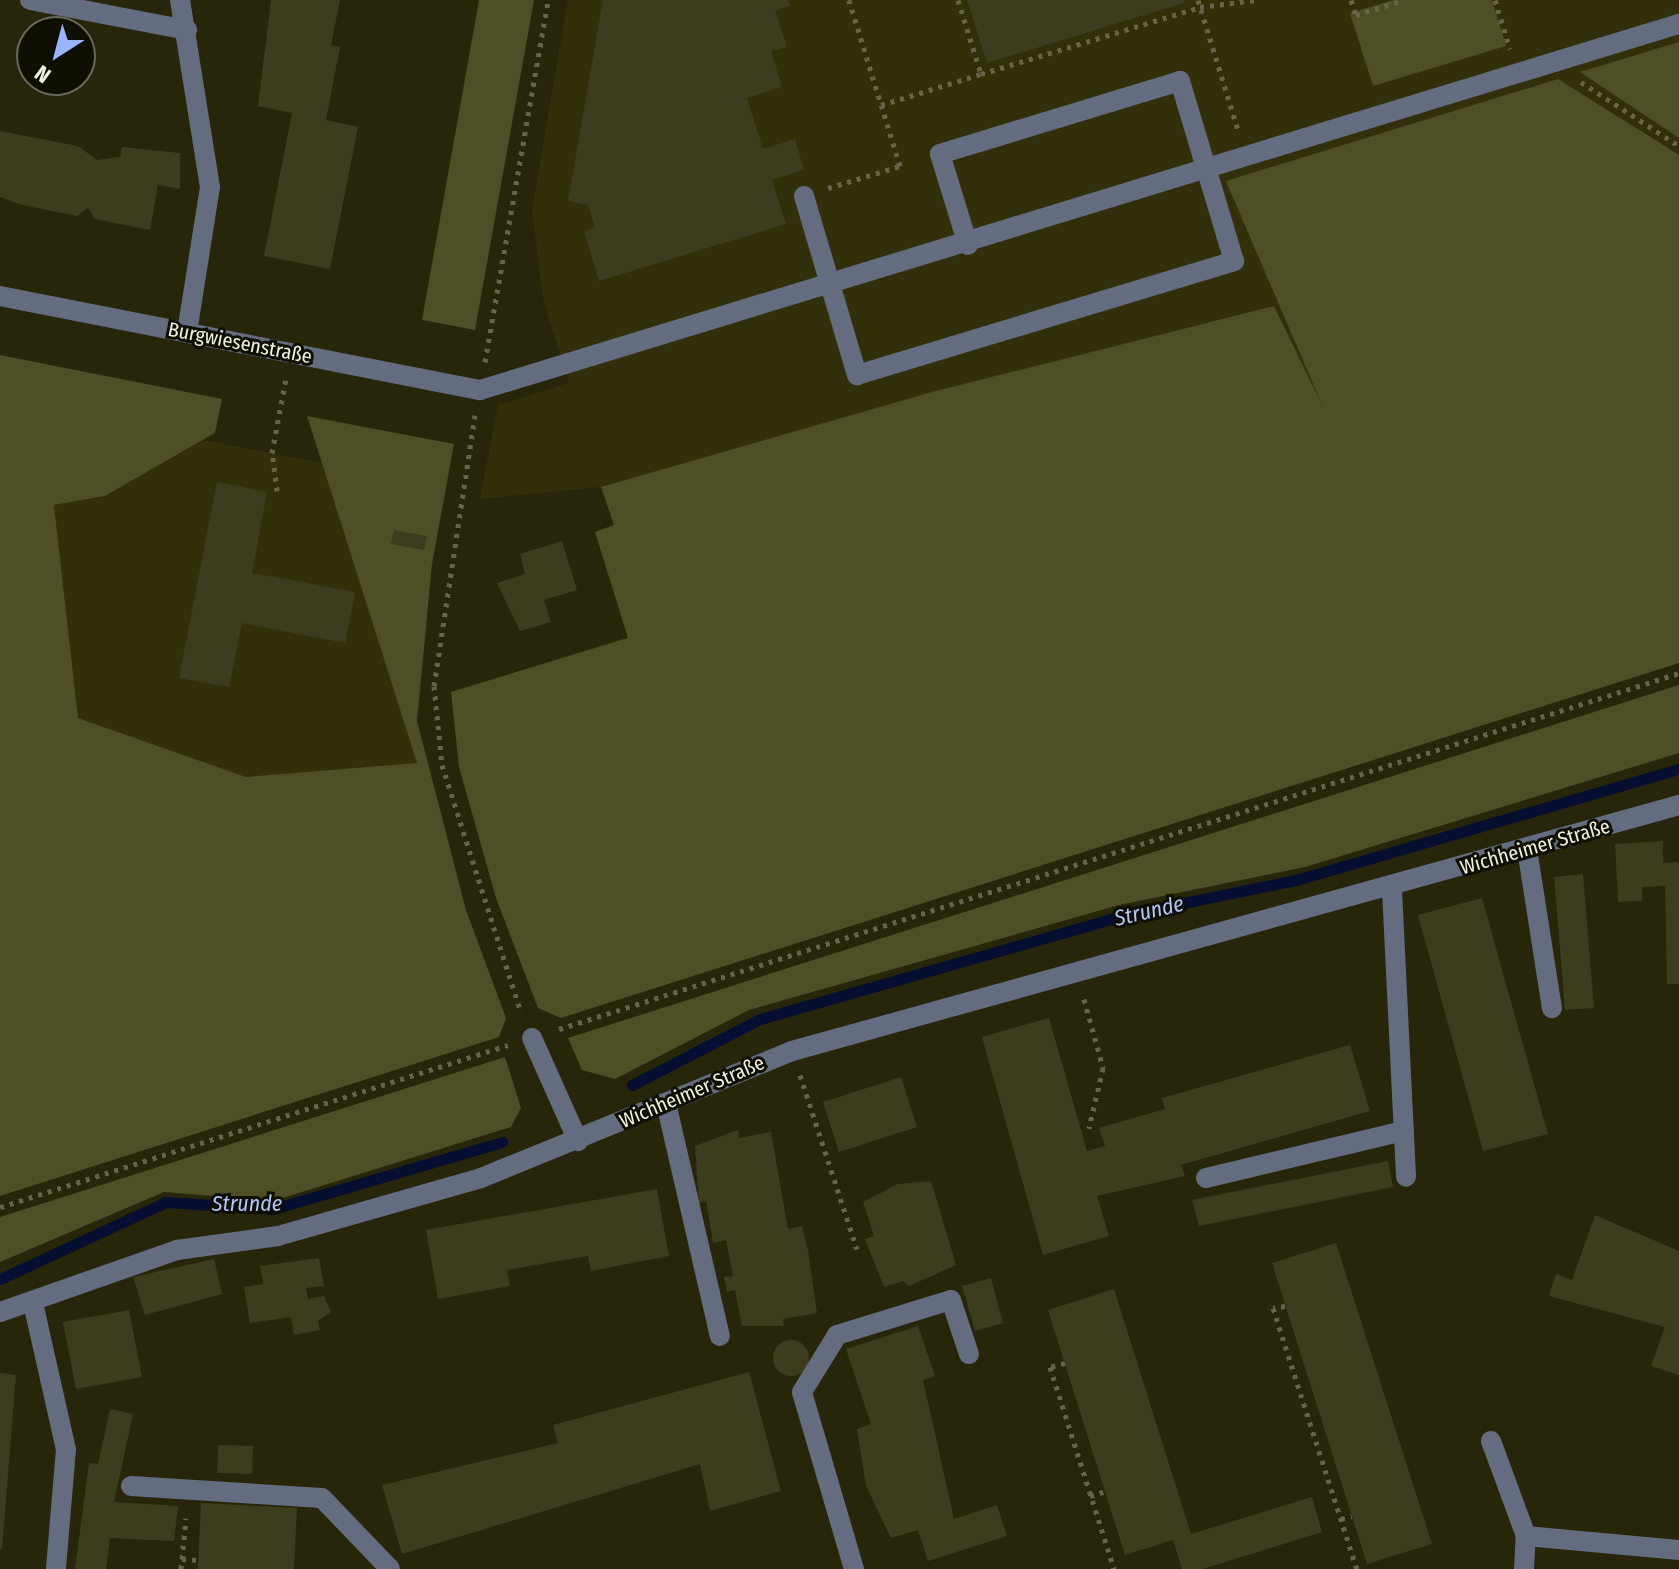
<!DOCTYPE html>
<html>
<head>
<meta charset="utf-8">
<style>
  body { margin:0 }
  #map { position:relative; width:1679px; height:1569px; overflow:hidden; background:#27260a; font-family:"Fira Sans Condensed",sans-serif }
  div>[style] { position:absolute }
  .built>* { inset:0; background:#31300a }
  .green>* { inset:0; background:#4e4e27 }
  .stream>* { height:11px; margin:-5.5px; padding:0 5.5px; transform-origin:5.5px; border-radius:5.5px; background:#060e31 }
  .building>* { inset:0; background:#3c3c1f }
  .round { border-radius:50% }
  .path>* { height:5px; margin-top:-2.5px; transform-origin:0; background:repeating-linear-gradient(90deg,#66654c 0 4px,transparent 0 10px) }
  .service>* { height:20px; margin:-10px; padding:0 10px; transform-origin:10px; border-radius:10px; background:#646c7f }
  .minor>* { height:20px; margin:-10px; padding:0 10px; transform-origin:10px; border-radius:10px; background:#646c7f }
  span { translate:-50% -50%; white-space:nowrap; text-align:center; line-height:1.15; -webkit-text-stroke:6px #0f0f04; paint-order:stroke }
  .street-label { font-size:20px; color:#f1f1e0 }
  .water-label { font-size:22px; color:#b0c6fc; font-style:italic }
  .north { position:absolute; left:16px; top:16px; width:80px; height:80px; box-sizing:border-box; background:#0f0f04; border:2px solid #69695c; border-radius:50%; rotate:216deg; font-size:22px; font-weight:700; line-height:32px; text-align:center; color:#f1f1e0 }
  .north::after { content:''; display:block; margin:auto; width:28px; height:36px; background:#99b5fd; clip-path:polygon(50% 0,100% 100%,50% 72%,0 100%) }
</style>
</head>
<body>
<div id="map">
  <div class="built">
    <div style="clip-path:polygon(568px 0,1679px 0,1679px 646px,496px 898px,459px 767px,451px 692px,628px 637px,595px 532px,614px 525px,601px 487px,480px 499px,498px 405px,569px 383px,543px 298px,532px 209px)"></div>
    <div style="clip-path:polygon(204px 440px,322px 463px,418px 764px,246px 777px,78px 718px,54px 505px,105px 496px)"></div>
  </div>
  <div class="green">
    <div style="clip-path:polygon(479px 0,534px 0,475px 330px,422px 320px)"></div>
    <div style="clip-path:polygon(1394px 0,1492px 0,1506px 46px,1373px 86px,1350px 13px)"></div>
    <div style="clip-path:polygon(1679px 42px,1679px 138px,1580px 72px)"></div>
    <div style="clip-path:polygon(1558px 79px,1679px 155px,1679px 663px,561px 1018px,538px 1008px,496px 898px,459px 767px,451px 692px,628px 638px,595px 532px,614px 525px,601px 487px,932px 392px,1274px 306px,1323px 407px,1226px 181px)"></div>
    <div style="clip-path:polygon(0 355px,222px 399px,215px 433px,105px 496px,54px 505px,78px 718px,246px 777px,417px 763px,307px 416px,454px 444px,432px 564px,417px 721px,466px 910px,506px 1018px,499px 1037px,0 1196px)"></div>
    <div style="clip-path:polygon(1679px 685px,1679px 753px,1305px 867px,1119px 905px,749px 1010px,615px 1079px,582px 1070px,568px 1038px)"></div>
    <div style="clip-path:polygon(505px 1057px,521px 1108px,511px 1127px,273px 1201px,164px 1192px,0 1262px,0 1217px)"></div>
  </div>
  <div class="stream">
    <div style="left:632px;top:1085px;width:144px;rotate:-27.3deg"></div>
    <div style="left:760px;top:1019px;width:380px;rotate:-15.9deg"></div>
    <div style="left:1125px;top:915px;width:175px;rotate:-11.6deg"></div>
    <div style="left:1296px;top:880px;width:399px;rotate:-16.2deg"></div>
    <div style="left:0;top:1279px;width:183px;rotate:-24.9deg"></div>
    <div style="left:166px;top:1202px;width:107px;rotate:3.7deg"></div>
    <div style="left:273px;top:1209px;width:239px;rotate:-16.3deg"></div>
  </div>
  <div class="building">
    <div style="clip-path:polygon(271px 0,340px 0,331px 45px,340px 47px,326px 120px,358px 127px,330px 269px,264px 256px,292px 113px,258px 106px)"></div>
    <div style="clip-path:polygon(603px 0,788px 0,790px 6px,775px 10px,787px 47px,771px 51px,782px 87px,747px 98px,763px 149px,795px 139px,804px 170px,772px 180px,786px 224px,599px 281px,584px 231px,595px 228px,588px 205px,568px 201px)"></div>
    <div style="clip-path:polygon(967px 0,1183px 0,1184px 3px,987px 63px)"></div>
    <div style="clip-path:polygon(0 131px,78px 146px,97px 160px,120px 157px,122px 147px,180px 153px,180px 189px,158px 185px,150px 230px,95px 219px,88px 208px,77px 216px,22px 205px,0 197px)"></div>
    <div style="clip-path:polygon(217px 482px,267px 492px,252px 573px,355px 592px,345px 643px,242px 623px,229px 687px,179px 678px)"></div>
    <div style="clip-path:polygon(394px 530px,427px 536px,424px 550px,391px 544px)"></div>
    <div style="clip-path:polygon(562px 541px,577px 590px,544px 600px,551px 622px,520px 631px,497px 583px,525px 574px,520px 554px)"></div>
    <div style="clip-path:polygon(1663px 841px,1663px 863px,1679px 862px,1679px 984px,1667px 984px,1665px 886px,1642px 887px,1642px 901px,1618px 902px,1615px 844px)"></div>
    <div style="clip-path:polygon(1583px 874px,1594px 1008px,1565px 1010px,1554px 877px)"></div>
    <div style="clip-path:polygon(1482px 898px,1548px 1134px,1483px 1151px,1418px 915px)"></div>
    <div style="clip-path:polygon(1049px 1018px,1087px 1151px,1105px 1146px,1099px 1128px,1165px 1109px,1162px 1098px,1350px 1045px,1370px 1111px,1181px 1165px,1185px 1176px,1097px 1196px,1109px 1236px,1043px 1255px,982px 1037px)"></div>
    <div style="clip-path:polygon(901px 1077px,917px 1127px,839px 1152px,823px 1102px)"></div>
    <div style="clip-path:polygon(738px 1130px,739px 1138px,771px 1132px,788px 1229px,802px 1226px,808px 1250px,817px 1313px,783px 1319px,784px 1326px,742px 1326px,735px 1290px,727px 1292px,724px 1277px,733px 1276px,726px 1240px,713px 1243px,706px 1201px,699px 1203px,695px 1146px)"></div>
    <div style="clip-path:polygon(1388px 1161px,1393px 1187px,1199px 1226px,1192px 1200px)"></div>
    <div style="clip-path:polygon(931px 1181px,956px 1265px,909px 1286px,903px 1281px,884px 1287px,865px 1239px,874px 1236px,863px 1202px,898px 1184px)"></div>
    <div style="clip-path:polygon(657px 1189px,669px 1256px,591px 1271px,588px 1256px,507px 1270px,510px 1286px,438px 1299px,426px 1230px)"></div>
    <div style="clip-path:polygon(1595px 1215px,1679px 1251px,1679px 1375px,1651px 1366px,1665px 1327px,1549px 1296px,1556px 1274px,1572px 1280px)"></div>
    <div style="clip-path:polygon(1336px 1243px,1432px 1544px,1367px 1564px,1272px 1263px)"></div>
    <div style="clip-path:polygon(319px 1258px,324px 1286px,306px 1288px,308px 1299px,324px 1296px,331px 1312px,318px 1321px,320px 1330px,294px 1335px,291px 1317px,250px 1323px,244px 1287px,263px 1284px,260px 1266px)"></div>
    <div style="clip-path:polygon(214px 1259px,222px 1294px,145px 1315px,133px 1277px)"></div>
    <div style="clip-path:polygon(991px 1278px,1003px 1323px,975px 1331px,962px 1286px)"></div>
    <div style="clip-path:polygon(1114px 1289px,1191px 1534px,1312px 1497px,1322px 1532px,1203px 1569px,1182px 1569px,1173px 1540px,1125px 1555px,1048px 1310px)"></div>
    <div style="clip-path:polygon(129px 1310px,142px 1377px,76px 1389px,63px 1322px)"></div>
    <div style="clip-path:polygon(918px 1326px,935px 1376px,923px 1380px,954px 1519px,997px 1505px,1007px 1536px,928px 1561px,918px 1530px,891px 1538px,866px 1486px,857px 1429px,871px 1424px,846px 1349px)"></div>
    <div class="round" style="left:773px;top:1340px;width:36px;height:36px"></div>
    <div style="clip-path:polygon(749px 1372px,781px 1491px,710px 1511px,700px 1464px,402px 1554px,382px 1485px,558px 1443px,553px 1425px)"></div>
    <div style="clip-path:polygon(0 1373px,16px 1375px,2px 1549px,0 1549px)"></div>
    <div style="clip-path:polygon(110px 1409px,133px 1414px,114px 1502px,178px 1506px,174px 1541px,110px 1538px,106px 1569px,75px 1569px,89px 1463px,98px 1464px)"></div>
    <div style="clip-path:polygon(218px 1445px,253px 1446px,252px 1474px,217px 1473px)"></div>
    <div style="clip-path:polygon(201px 1503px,297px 1508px,294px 1569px,198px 1569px)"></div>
  </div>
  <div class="path">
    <div style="left:958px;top:0;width:77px;rotate:72.7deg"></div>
    <div style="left:981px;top:74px;width:229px;rotate:-17deg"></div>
    <div style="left:1200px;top:7px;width:56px;rotate:-7.1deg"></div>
    <div style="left:1198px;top:0;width:136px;rotate:72.9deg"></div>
    <div style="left:1351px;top:0;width:16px;rotate:72deg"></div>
    <div style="left:1356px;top:15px;width:50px;rotate:-17.4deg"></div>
    <div style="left:1495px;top:0;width:51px;rotate:73deg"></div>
    <div style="left:1581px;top:82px;width:117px;rotate:33.1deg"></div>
    <div style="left:881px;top:105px;width:105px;rotate:-17.2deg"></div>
    <div style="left:828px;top:188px;width:75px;rotate:-17deg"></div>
    <div style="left:900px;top:166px;width:174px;rotate:-107.1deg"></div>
    <div style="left:485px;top:362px;width:367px;rotate:-80.1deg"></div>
    <div style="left:475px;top:415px;width:274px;rotate:98.6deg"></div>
    <div style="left:434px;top:686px;width:79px;rotate:84.2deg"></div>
    <div style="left:442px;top:765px;width:260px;rotate:72.3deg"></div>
    <div style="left:277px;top:491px;width:38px;rotate:-97deg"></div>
    <div style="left:272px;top:453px;width:76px;rotate:-79.4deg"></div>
    <div style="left:1084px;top:999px;width:72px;rotate:74.6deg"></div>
    <div style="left:1103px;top:1068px;width:62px;rotate:103.1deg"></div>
    <div style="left:559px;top:1029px;width:1175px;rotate:-17.63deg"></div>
    <div style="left:800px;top:1075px;width:183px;rotate:71.9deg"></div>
    <div style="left:0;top:1207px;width:533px;rotate:-17.69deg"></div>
    <div style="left:1285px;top:1306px;width:12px;rotate:171deg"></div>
    <div style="left:1273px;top:1308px;width:274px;rotate:72.2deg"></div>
    <div style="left:1065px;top:1363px;width:16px;rotate:165deg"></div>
    <div style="left:1050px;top:1367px;width:212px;rotate:72.4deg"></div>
    <div style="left:1090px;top:1496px;width:16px;rotate:-18deg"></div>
    <div style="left:1341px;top:1519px;width:11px;rotate:-15deg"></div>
    <div style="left:182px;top:1559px;width:16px;rotate:4deg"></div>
    <div style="left:181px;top:1569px;width:51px;rotate:-84.4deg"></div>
  </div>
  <div class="service">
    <div style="left:804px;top:196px;width:187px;rotate:73.5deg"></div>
    <div style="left:857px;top:375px;width:394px;rotate:-16.8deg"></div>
    <div style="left:1234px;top:261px;width:188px;rotate:-106.7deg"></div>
    <div style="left:1180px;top:81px;width:251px;rotate:163.1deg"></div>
    <div style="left:940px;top:154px;width:95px;rotate:72.9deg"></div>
    <div style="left:480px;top:390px;width:1254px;rotate:-16.98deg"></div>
    <div style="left:1527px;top:849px;width:161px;rotate:81.1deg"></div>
    <div style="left:532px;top:1038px;width:113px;rotate:65.9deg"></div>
    <div style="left:666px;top:1103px;width:239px;rotate:77deg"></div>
    <div style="left:1206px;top:1178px;width:203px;rotate:-13.4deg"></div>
    <div style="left:33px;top:1303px;width:150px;rotate:77.3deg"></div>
    <div style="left:66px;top:1449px;width:120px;rotate:94.8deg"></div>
    <div style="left:1491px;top:1441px;width:101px;rotate:69.8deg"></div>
    <div style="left:1526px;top:1536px;width:154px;rotate:5.2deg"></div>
    <div style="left:131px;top:1486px;width:191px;rotate:3.6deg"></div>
    <div style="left:322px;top:1498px;width:98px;rotate:46.2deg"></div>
    <div style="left:854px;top:1569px;width:184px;rotate:-106.4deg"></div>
    <div style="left:802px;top:1392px;width:67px;rotate:-58.4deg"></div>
    <div style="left:837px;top:1335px;width:119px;rotate:-17.1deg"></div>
    <div style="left:951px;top:1300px;width:57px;rotate:71.6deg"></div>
  </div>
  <div class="minor">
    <div style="left:30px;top:0;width:160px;rotate:10.8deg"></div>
    <div style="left:180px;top:0;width:189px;rotate:80.9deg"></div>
    <div style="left:210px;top:187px;width:147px;rotate:99deg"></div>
    <div style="left:0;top:296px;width:489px;rotate:11.1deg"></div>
    <div style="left:1392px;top:890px;width:287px;rotate:87.2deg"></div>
    <div style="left:0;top:1312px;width:188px;rotate:-19.3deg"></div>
    <div style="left:177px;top:1250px;width:102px;rotate:-7.9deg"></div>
    <div style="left:278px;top:1236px;width:211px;rotate:-15.9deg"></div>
    <div style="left:481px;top:1178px;width:336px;rotate:-22.2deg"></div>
    <div style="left:792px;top:1051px;width:920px;rotate:-15.5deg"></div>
    <div style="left:1524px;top:1569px;width:33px;rotate:-87deg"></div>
  </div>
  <div class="street-label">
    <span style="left:240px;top:343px;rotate:11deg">Burgwiesenstraße</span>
    <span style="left:1535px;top:847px;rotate:-16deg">Wichheimer Straße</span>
    <span style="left:692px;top:1092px;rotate:-23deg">Wichheimer Straße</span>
  </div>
  <div class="water-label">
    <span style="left:1149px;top:911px;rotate:-13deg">Strunde</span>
    <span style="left:247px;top:1204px">Strunde</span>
  </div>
  <div class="north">N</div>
</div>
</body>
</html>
